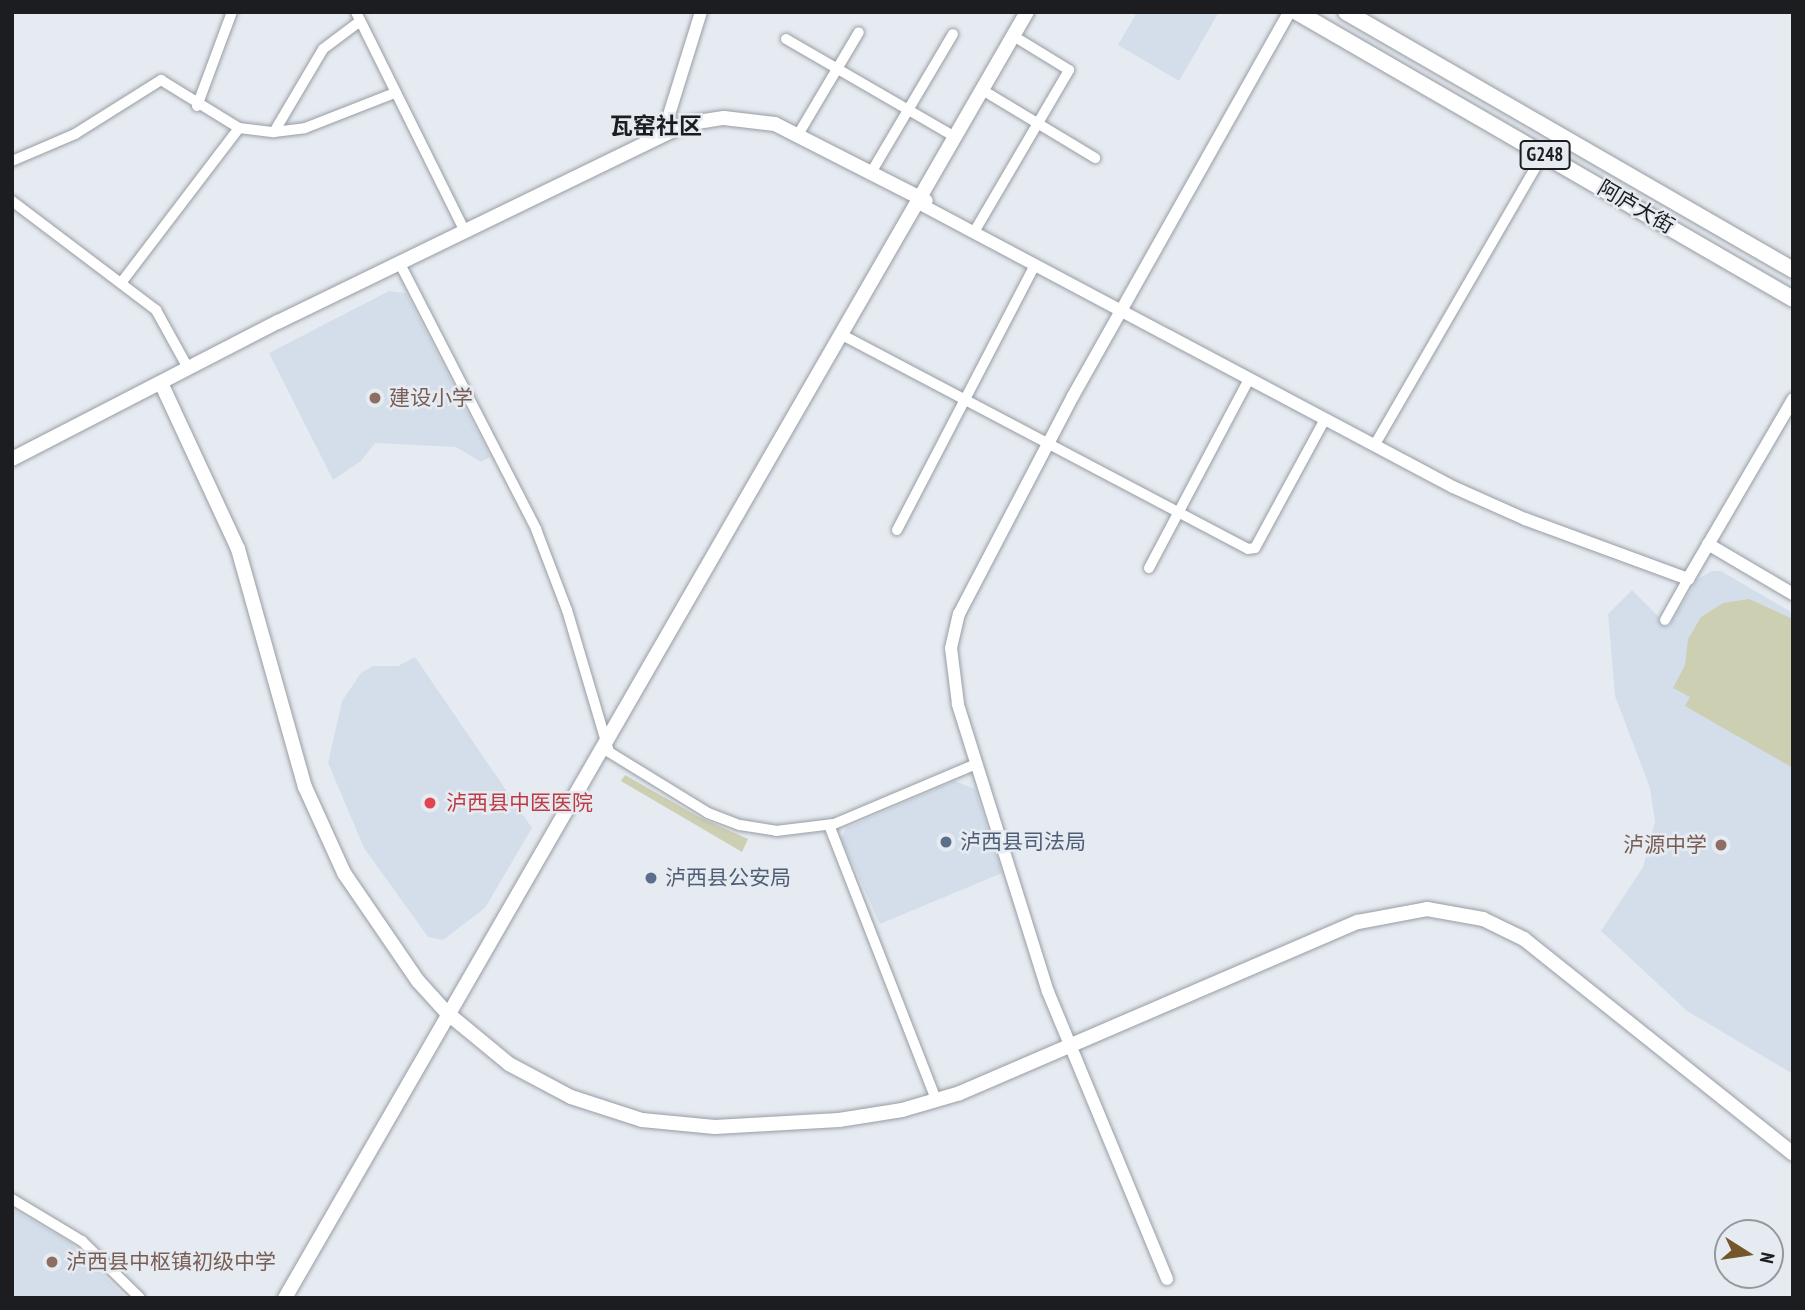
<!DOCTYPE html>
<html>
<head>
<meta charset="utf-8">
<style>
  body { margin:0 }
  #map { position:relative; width:1805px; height:1310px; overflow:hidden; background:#e6ebf2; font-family:"PT Sans Narrow","Noto Sans SC",sans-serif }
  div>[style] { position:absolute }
  .built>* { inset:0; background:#d4deeb }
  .green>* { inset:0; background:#cccfb2 }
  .roads { filter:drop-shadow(0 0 2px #989da3) drop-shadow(0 0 2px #989da3) }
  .minor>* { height:10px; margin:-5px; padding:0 5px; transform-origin:5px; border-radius:5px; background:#fff }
  .tertiary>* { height:12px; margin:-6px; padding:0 6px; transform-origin:6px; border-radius:6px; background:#fff }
  .secondary>* { height:14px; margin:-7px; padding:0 7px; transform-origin:7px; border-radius:7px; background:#fff }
  .trunk>* { height:16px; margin:-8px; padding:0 8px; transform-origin:8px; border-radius:8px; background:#fff }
  .dots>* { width:19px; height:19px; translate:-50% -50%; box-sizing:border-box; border:4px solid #e6ebf2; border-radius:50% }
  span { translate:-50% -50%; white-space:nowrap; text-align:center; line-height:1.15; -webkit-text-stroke:5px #e6ebf2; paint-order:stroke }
  .shield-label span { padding:2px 5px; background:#e6ebf2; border:2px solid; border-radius:5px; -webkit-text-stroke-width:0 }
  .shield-label { font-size:19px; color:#1c1d20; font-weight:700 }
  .street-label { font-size:21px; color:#1c1d20 }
  .education-label { font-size:21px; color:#785e54 }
  .left { translate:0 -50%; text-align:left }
  .right { translate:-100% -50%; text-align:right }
  .health-label { font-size:21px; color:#be3a42 }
  .service-label { font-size:21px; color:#4e5e75 }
  .neighbourhood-label { font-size:23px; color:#1c1d20; font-weight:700 }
  .frame { position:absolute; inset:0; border:14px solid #1c1d20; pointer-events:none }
  .north { position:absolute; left:1714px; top:1219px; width:70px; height:70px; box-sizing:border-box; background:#e6ebf2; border:2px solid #95999e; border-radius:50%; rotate:102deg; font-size:19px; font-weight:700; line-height:28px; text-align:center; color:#1c1d20 }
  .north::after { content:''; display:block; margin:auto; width:24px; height:32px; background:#735629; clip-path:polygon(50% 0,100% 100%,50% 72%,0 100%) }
</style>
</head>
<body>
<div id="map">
  <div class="built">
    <div style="clip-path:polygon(1137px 12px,1219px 12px,1179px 81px,1118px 45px)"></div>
    <div style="clip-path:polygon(389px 291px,406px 293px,490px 457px,481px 462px,456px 447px,375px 443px,361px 461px,333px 480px,269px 353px)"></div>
    <div style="clip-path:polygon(1711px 571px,1721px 571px,1793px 613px,1793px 1074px,1687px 1011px,1601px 931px,1643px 867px,1655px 822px,1650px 788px,1615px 696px,1608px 614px,1632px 590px,1669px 627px,1697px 580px)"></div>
    <div style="clip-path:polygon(415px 657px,532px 828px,485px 908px,443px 940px,428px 937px,364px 848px,328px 763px,342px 701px,361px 673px,373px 666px,398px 666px)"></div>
    <div style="clip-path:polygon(955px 781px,975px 789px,1002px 873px,880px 924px,841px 838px,846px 828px)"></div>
    <div style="clip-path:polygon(12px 1209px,71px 1243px,126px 1298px,12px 1298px)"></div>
  </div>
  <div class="green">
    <div style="clip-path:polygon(1749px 599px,1793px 619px,1793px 768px,1685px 706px,1690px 697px,1673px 688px,1685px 665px,1688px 639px,1701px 617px,1723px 603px)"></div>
    <div style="clip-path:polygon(625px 775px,699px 817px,748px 839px,742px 852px,621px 781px)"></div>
  </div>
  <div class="roads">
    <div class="minor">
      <div style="left:356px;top:12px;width:243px;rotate:63.6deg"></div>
      <div style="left:786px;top:39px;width:195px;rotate:30.1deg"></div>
      <div style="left:989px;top:94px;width:124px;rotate:31.1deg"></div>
      <div style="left:197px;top:106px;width:100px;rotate:-69.6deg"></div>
      <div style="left:274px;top:132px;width:96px;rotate:-59.4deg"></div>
      <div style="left:323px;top:49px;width:45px;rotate:-36.9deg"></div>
      <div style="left:799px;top:133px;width:117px;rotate:-59.3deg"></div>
      <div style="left:12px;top:161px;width:69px;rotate:-23.2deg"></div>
      <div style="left:75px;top:134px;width:102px;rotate:-32.1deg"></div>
      <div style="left:161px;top:80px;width:92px;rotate:31.6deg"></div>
      <div style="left:872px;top:171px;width:159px;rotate:-59.4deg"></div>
      <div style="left:12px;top:201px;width:181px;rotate:37.1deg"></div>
      <div style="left:156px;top:310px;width:66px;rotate:61.1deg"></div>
      <div style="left:977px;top:227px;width:182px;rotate:-59.6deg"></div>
      <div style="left:1069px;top:70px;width:57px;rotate:-148.5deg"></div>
      <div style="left:399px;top:262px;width:300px;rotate:62.8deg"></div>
      <div style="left:536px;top:529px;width:87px;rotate:69.1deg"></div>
      <div style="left:567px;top:610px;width:148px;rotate:73.5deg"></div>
      <div style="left:609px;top:752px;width:116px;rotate:31.6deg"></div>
      <div style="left:708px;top:813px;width:34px;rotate:21deg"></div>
      <div style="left:740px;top:825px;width:36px;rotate:9deg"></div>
      <div style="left:776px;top:831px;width:58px;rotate:-6.9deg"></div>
      <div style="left:834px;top:824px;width:154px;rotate:-22.9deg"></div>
      <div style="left:121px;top:283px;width:195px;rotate:-52.7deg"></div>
      <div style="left:239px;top:128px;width:35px;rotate:7deg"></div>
      <div style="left:274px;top:132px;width:31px;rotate:-7deg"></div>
      <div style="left:305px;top:128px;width:97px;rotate:-21.3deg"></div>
      <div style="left:848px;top:338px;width:452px;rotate:27.8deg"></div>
      <div style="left:1248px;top:549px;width:7px;rotate:-8deg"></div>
      <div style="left:1255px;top:548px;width:147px;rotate:-61.5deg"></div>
      <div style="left:1374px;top:446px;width:337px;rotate:-59.9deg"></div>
      <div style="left:897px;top:530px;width:299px;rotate:-62.5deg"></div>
      <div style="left:1149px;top:568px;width:214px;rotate:-62.1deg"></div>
      <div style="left:1665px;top:620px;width:47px;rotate:-60.7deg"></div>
      <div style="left:829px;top:825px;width:295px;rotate:68.7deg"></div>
      <div style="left:12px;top:1199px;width:82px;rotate:31deg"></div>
      <div style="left:82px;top:1241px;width:81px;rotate:44.5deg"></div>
    </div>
    <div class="tertiary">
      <div style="left:663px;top:134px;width:128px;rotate:-72.7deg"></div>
      <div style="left:924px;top:206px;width:599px;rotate:27.98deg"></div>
      <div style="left:1453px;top:487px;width:79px;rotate:24deg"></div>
      <div style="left:1525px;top:519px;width:174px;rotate:20.2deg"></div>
      <div style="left:1688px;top:579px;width:208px;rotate:-59.7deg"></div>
      <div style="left:1708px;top:544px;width:99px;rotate:30.5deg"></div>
      <div style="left:1167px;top:1279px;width:311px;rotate:-112.5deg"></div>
      <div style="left:1048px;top:992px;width:302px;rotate:-107.4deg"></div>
      <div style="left:958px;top:704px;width:56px;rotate:-97.1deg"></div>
      <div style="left:951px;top:648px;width:35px;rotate:-77deg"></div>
      <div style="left:959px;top:614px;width:246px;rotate:-62.4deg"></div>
      <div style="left:1073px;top:396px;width:441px;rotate:-60.6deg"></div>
    </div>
    <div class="secondary">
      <div style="left:161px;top:383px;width:183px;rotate:65.1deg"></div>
      <div style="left:238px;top:549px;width:247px;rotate:74.3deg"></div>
      <div style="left:305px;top:787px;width:94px;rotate:65.6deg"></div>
      <div style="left:344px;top:873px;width:131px;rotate:55.6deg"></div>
      <div style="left:418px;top:981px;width:42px;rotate:47.9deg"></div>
      <div style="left:446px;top:1012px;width:82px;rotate:39.5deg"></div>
      <div style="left:509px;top:1064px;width:70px;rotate:28deg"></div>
      <div style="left:571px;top:1097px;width:75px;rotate:17.9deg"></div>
      <div style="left:642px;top:1120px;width:73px;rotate:5.5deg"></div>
      <div style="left:715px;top:1127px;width:124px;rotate:-3.2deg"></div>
      <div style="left:839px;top:1120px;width:64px;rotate:-9deg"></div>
      <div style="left:902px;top:1110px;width:60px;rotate:-16.3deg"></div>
      <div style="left:960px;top:1093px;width:433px;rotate:-23.3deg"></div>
      <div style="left:1358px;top:922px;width:70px;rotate:-10.7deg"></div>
      <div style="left:1427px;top:909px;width:57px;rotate:10.1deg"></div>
      <div style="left:1483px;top:919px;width:46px;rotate:26deg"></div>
      <div style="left:1524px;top:939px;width:344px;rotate:38.6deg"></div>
      <div style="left:12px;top:459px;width:299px;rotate:-27.3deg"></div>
      <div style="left:278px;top:322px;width:453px;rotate:-25.9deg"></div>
      <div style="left:685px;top:124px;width:39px;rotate:-9deg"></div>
      <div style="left:724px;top:118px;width:51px;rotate:6.7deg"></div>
      <div style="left:775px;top:124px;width:169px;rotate:27deg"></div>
      <div style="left:285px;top:1298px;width:1485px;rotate:-60.02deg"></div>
    </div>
    <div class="trunk">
      <div style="left:1297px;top:12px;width:573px;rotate:30.05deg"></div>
      <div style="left:1346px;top:12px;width:516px;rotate:29.99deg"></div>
    </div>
  </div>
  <div class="dots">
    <div style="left:375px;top:398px;background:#8d6e63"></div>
    <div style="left:430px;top:803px;background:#e0444e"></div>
    <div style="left:946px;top:842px;background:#5c6f8a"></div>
    <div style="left:1721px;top:845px;background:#8d6e63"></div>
    <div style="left:651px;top:878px;background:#5c6f8a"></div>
    <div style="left:52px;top:1262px;background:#8d6e63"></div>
  </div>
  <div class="shield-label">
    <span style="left:1545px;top:155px">G248</span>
  </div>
  <div class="street-label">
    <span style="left:1636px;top:207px;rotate:30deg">阿庐大街</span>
  </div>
  <div class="education-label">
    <span class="left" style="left:389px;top:398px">建设小学</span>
    <span class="right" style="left:1707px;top:845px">泸源中学</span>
    <span class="left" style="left:66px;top:1262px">泸西县中枢镇初级中学</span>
  </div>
  <div class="health-label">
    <span class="left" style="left:446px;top:803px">泸西县中医医院</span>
  </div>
  <div class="service-label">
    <span class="left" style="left:960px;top:842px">泸西县司法局</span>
    <span class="left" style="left:665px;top:878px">泸西县公安局</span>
  </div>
  <div class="neighbourhood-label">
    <span style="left:656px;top:126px">瓦窑社区</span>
  </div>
  <div class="frame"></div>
  <div class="north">N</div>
</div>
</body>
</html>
